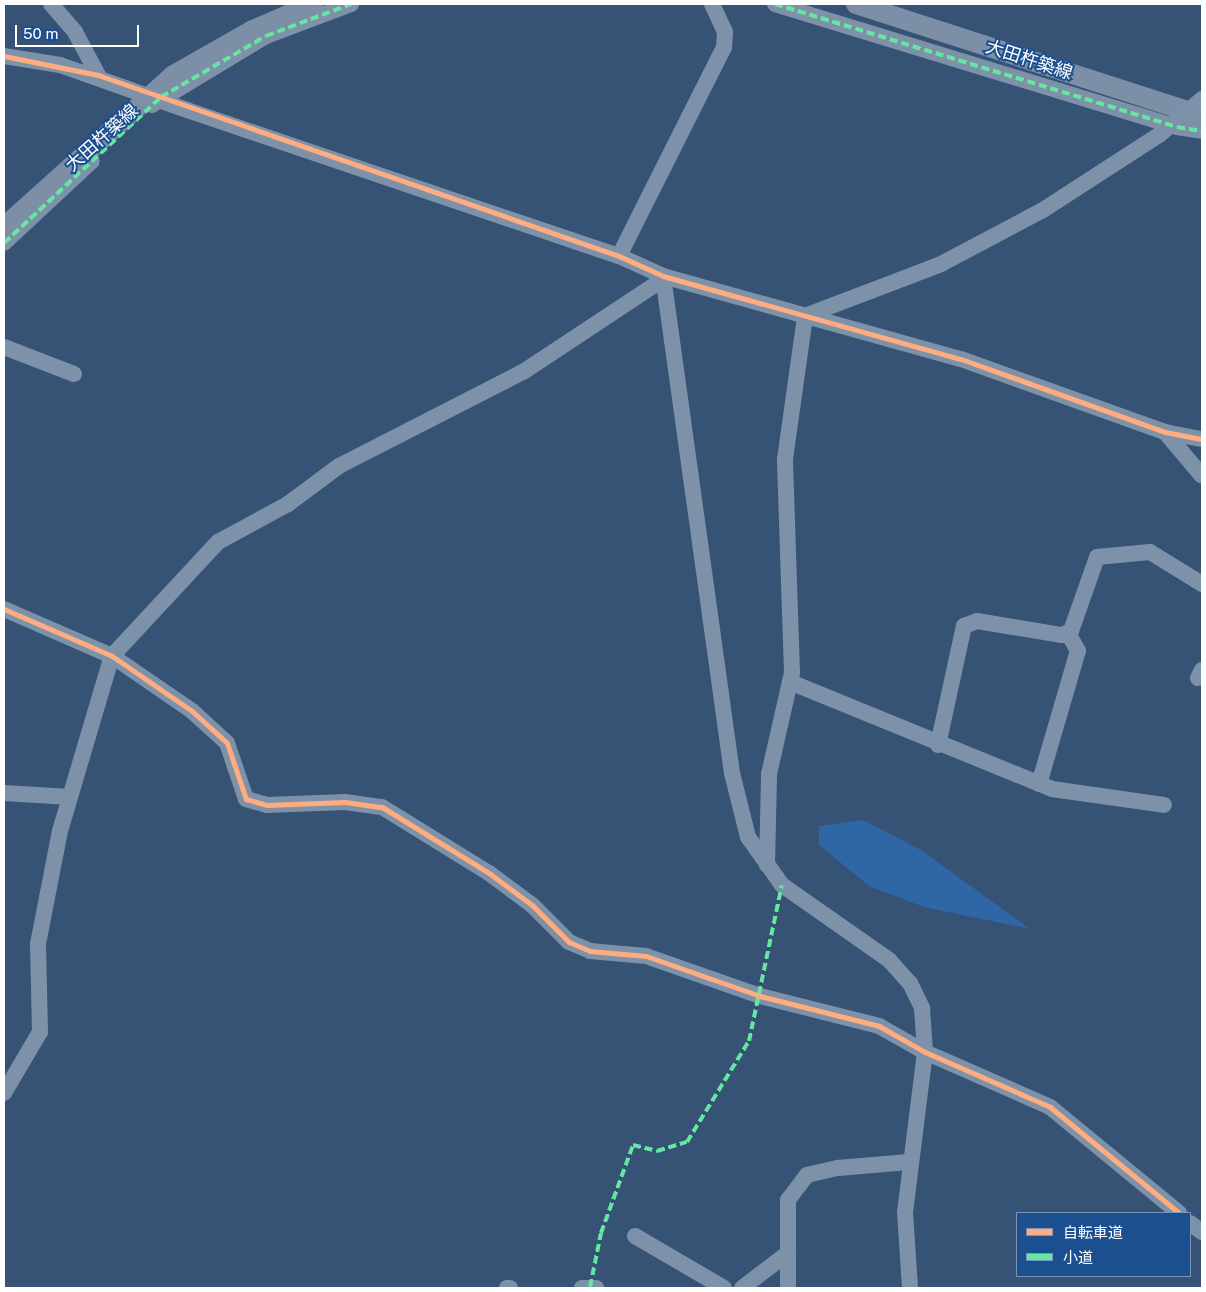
<!DOCTYPE html>
<html>
<head>
<meta charset="utf-8">
<style>
  body { margin:0 }
  #map { position:relative; width:1206px; height:1292px; overflow:hidden; background:#365274; font-family:"Public Sans","Noto Sans JP",sans-serif }
  div>[style] { position:absolute }
  .green>* { inset:0; background:#2f66a5 }
  .minor>* { height:16px; margin:-8px; padding:0 8px; transform-origin:8px; border-radius:8px; background:#7d92a8 }
  .major>* { height:20px; margin:-10px; padding:0 10px; transform-origin:10px; border-radius:10px; background:#7d8ea7 }
  .minor-bridge>* { height:16px; margin:-8px; padding:0 8px; transform-origin:8px; border-radius:8px; background:#7d92a8 }
  .quiet>* { height:4px; margin-top:-2px; transform-origin:0; background:repeating-linear-gradient(90deg,#66e7a1 0 8px,transparent 0 12px) }
  .cycleway>* { height:5px; margin:-2.5px; padding:0 2.5px; transform-origin:2.5px; border-radius:2.5px; background:#ffac80 }
  span { translate:-50% -50%; white-space:nowrap; text-align:center; line-height:1.15; -webkit-text-stroke:4px #1b4f8f; paint-order:stroke }
  .street-label { font-size:18px; color:#fff }
  .frame { position:absolute; inset:0; border:5px solid #fff; pointer-events:none }
  .legend { position:absolute; left:1016px; top:1212px; width:175px; height:65px; box-sizing:border-box; background:#1b4f8f; border:1px solid #7695bc; margin:0; padding:6px 9px; list-style:none; font-size:15px; color:#fff }
  .legend li { display:flex; align-items:center; gap:10px; height:25px }
  .legend b { width:25px; border:1px solid #7695bc }
  .scale { position:absolute; left:15px; top:25px; width:124px; height:22px; box-sizing:border-box; border:2px solid #fff; border-top:0; padding-left:6px; font-size:15px; line-height:18px; white-space:nowrap; color:#fff; -webkit-text-stroke:4px #1b4f8f; paint-order:stroke }
</style>
</head>
<body>
<div id="map">
  <div class="green">
    <div style="clip-path:polygon(863px 820px,921px 850px,1030px 929px,924px 907px,869px 886px,819px 845px,819px 826px)"></div>
  </div>
  <div class="minor">
    <div style="left:51px;top:4px;width:37px;rotate:49deg"></div>
    <div style="left:75px;top:32px;width:49px;rotate:61.9deg"></div>
    <div style="left:775px;top:4px;width:420px;rotate:17deg"></div>
    <div style="left:1177px;top:127px;width:25px;rotate:9deg"></div>
    <div style="left:4px;top:56px;width:57px;rotate:9.1deg"></div>
    <div style="left:60px;top:65px;width:75px;rotate:19.4deg"></div>
    <div style="left:152px;top:105px;width:133px;rotate:-31.2deg"></div>
    <div style="left:266px;top:36px;width:91px;rotate:-20.6deg"></div>
    <div style="left:187px;top:110px;width:456px;rotate:18.7deg"></div>
    <div style="left:619px;top:256px;width:48px;rotate:24.4deg"></div>
    <div style="left:663px;top:276px;width:309px;rotate:15.6deg"></div>
    <div style="left:961px;top:359px;width:217px;rotate:19.7deg"></div>
    <div style="left:1165px;top:432px;width:38px;rotate:11deg"></div>
    <div style="left:4px;top:243px;width:120px;rotate:-43deg"></div>
    <div style="left:619px;top:256px;width:234px;rotate:-63.3deg"></div>
    <div style="left:724px;top:47px;width:15px;rotate:-86deg"></div>
    <div style="left:725px;top:32px;width:31px;rotate:-115deg"></div>
    <div style="left:663px;top:276px;width:502px;rotate:82.1deg"></div>
    <div style="left:732px;top:773px;width:66px;rotate:76deg"></div>
    <div style="left:748px;top:837px;width:59px;rotate:54.7deg"></div>
    <div style="left:782px;top:885px;width:131px;rotate:35deg"></div>
    <div style="left:889px;top:960px;width:31px;rotate:48deg"></div>
    <div style="left:910px;top:983px;width:28px;rotate:64deg"></div>
    <div style="left:922px;top:1008px;width:44px;rotate:86.1deg"></div>
    <div style="left:925px;top:1052px;width:161px;rotate:97.1deg"></div>
    <div style="left:905px;top:1212px;width:76px;rotate:86.2deg"></div>
    <div style="left:805px;top:316px;width:146px;rotate:-20.9deg"></div>
    <div style="left:941px;top:264px;width:115px;rotate:-27.9deg"></div>
    <div style="left:1043px;top:210px;width:138px;rotate:-32.9deg"></div>
    <div style="left:4px;top:347px;width:75px;rotate:21.1deg"></div>
    <div style="left:1165px;top:432px;width:57px;rotate:49.9deg"></div>
    <div style="left:4px;top:609px;width:118px;rotate:23.5deg"></div>
    <div style="left:112px;top:656px;width:97px;rotate:34.5deg"></div>
    <div style="left:192px;top:711px;width:47px;rotate:42.4deg"></div>
    <div style="left:227px;top:743px;width:59px;rotate:71.3deg"></div>
    <div style="left:246px;top:799px;width:22px;rotate:16deg"></div>
    <div style="left:267px;top:805px;width:78px;rotate:-2.2deg"></div>
    <div style="left:345px;top:802px;width:37px;rotate:8deg"></div>
    <div style="left:382px;top:807px;width:126px;rotate:31.7deg"></div>
    <div style="left:489px;top:873px;width:54px;rotate:36.7deg"></div>
    <div style="left:532px;top:905px;width:52px;rotate:45deg"></div>
    <div style="left:569px;top:942px;width:23px;rotate:23deg"></div>
    <div style="left:590px;top:951px;width:56px;rotate:5.1deg"></div>
    <div style="left:646px;top:956px;width:121px;rotate:19.3deg"></div>
    <div style="left:760px;top:996px;width:123px;rotate:14.1deg"></div>
    <div style="left:879px;top:1026px;width:53px;rotate:29.5deg"></div>
    <div style="left:925px;top:1052px;width:137px;rotate:23.7deg"></div>
    <div style="left:1050px;top:1107px;width:167px;rotate:39.4deg"></div>
    <div style="left:1198px;top:678px;width:9px;rotate:-63deg"></div>
    <div style="left:790px;top:682px;width:283px;rotate:22.2deg"></div>
    <div style="left:1052px;top:789px;width:113px;rotate:8.1deg"></div>
    <div style="left:938px;top:745px;width:122px;rotate:-77.7deg"></div>
    <div style="left:964px;top:626px;width:14px;rotate:-21deg"></div>
    <div style="left:977px;top:621px;width:86px;rotate:9.4deg"></div>
    <div style="left:1062px;top:635px;width:10px;rotate:-24deg"></div>
    <div style="left:1071px;top:631px;width:78px;rotate:-70.6deg"></div>
    <div style="left:1097px;top:557px;width:53px;rotate:-5.4deg"></div>
    <div style="left:1150px;top:552px;width:61px;rotate:31.6deg"></div>
    <div style="left:1039px;top:784px;width:139px;rotate:-73.7deg"></div>
    <div style="left:1078px;top:651px;width:21px;rotate:-119deg"></div>
    <div style="left:4px;top:793px;width:66px;rotate:3.5deg"></div>
    <div style="left:767px;top:865px;width:91px;rotate:-88.7deg"></div>
    <div style="left:769px;top:774px;width:104px;rotate:-77.2deg"></div>
    <div style="left:792px;top:673px;width:214px;rotate:-91.9deg"></div>
    <div style="left:785px;top:459px;width:144px;rotate:-82deg"></div>
    <div style="left:4px;top:1093px;width:71px;rotate:-59.5deg"></div>
    <div style="left:40px;top:1032px;width:88px;rotate:-91.3deg"></div>
    <div style="left:38px;top:944px;width:115px;rotate:-79deg"></div>
    <div style="left:60px;top:831px;width:183px;rotate:-73.5deg"></div>
    <div style="left:112px;top:656px;width:156px;rotate:-47.1deg"></div>
    <div style="left:218px;top:542px;width:80px;rotate:-28.5deg"></div>
    <div style="left:288px;top:504px;width:64px;rotate:-36.7deg"></div>
    <div style="left:339px;top:466px;width:207px;rotate:-27.1deg"></div>
    <div style="left:523px;top:372px;width:167px;rotate:-33.5deg"></div>
    <div style="left:1190px;top:1223px;width:15px;rotate:37deg"></div>
    <div style="left:635px;top:1236px;width:103px;rotate:30.3deg"></div>
    <div style="left:507px;top:1288px;width:3px"></div>
    <div style="left:582px;top:1288px;width:14px"></div>
    <div style="left:742px;top:1288px;width:58px;rotate:-37.3deg"></div>
    <div style="left:788px;top:1288px;width:88px;rotate:-90deg"></div>
    <div style="left:788px;top:1200px;width:31px;rotate:-53deg"></div>
    <div style="left:807px;top:1175px;width:32px;rotate:-13deg"></div>
    <div style="left:838px;top:1168px;width:71px;rotate:-4.8deg"></div>
  </div>
  <div class="major">
    <div style="left:856px;top:4px;width:364px;rotate:17.9deg"></div>
    <div style="left:4px;top:227px;width:226px;rotate:-41.9deg"></div>
    <div style="left:172px;top:76px;width:93px;rotate:-29.6deg"></div>
    <div style="left:253px;top:30px;width:65px;rotate:-23.4deg"></div>
  </div>
  <div class="minor-bridge">
    <div style="left:131px;top:90px;width:59px;rotate:19.7deg"></div>
    <div style="left:1159px;top:135px;width:56px;rotate:-39.9deg"></div>
  </div>
  <div class="quiet">
    <div style="left:775px;top:4px;width:420px;rotate:17deg"></div>
    <div style="left:1177px;top:127px;width:25px;rotate:9deg"></div>
    <div style="left:4px;top:243px;width:214px;rotate:-42.9deg"></div>
    <div style="left:161px;top:97px;width:121px;rotate:-30.2deg"></div>
    <div style="left:266px;top:36px;width:91px;rotate:-20.6deg"></div>
    <div style="left:590px;top:1287px;width:55px;rotate:-78.5deg"></div>
    <div style="left:601px;top:1233px;width:94px;rotate:-70deg"></div>
    <div style="left:633px;top:1145px;width:25px;rotate:14deg"></div>
    <div style="left:657px;top:1151px;width:31px;rotate:-17deg"></div>
    <div style="left:687px;top:1142px;width:119px;rotate:-58.5deg"></div>
    <div style="left:749px;top:1041px;width:159px;rotate:-78.1deg"></div>
  </div>
  <div class="cycleway">
    <div style="left:4px;top:56px;width:96px;rotate:11.4deg"></div>
    <div style="left:98px;top:75px;width:552px;rotate:19.16deg"></div>
    <div style="left:619px;top:256px;width:48px;rotate:24.4deg"></div>
    <div style="left:663px;top:276px;width:309px;rotate:15.6deg"></div>
    <div style="left:961px;top:359px;width:217px;rotate:19.7deg"></div>
    <div style="left:1165px;top:432px;width:38px;rotate:11deg"></div>
    <div style="left:4px;top:609px;width:118px;rotate:23.5deg"></div>
    <div style="left:112px;top:656px;width:97px;rotate:34.5deg"></div>
    <div style="left:192px;top:711px;width:47px;rotate:42.4deg"></div>
    <div style="left:227px;top:743px;width:59px;rotate:71.3deg"></div>
    <div style="left:246px;top:799px;width:22px;rotate:16deg"></div>
    <div style="left:267px;top:805px;width:78px;rotate:-2.2deg"></div>
    <div style="left:345px;top:802px;width:37px;rotate:8deg"></div>
    <div style="left:382px;top:807px;width:126px;rotate:31.7deg"></div>
    <div style="left:489px;top:873px;width:54px;rotate:36.7deg"></div>
    <div style="left:532px;top:905px;width:52px;rotate:45deg"></div>
    <div style="left:569px;top:942px;width:23px;rotate:23deg"></div>
    <div style="left:590px;top:951px;width:56px;rotate:5.1deg"></div>
    <div style="left:646px;top:956px;width:121px;rotate:19.3deg"></div>
    <div style="left:760px;top:996px;width:123px;rotate:14.1deg"></div>
    <div style="left:879px;top:1026px;width:53px;rotate:29.5deg"></div>
    <div style="left:925px;top:1052px;width:137px;rotate:23.7deg"></div>
    <div style="left:1050px;top:1107px;width:167px;rotate:39.4deg"></div>
  </div>
  <div class="street-label">
    <span style="left:1029px;top:60px;rotate:18deg">大田杵築線</span>
    <span style="left:102px;top:138px;rotate:-42deg">大田杵築線</span>
  </div>
  <div class="frame"></div>
  <ul class="legend">
  <li><b style="height:6px;background:#ffac80"></b>自転車道</li>
  <li><b style="height:6px;background:#66e7a1"></b>小道</li>
  </ul>
  <div class="scale">50 m</div>
</div>
</body>
</html>
